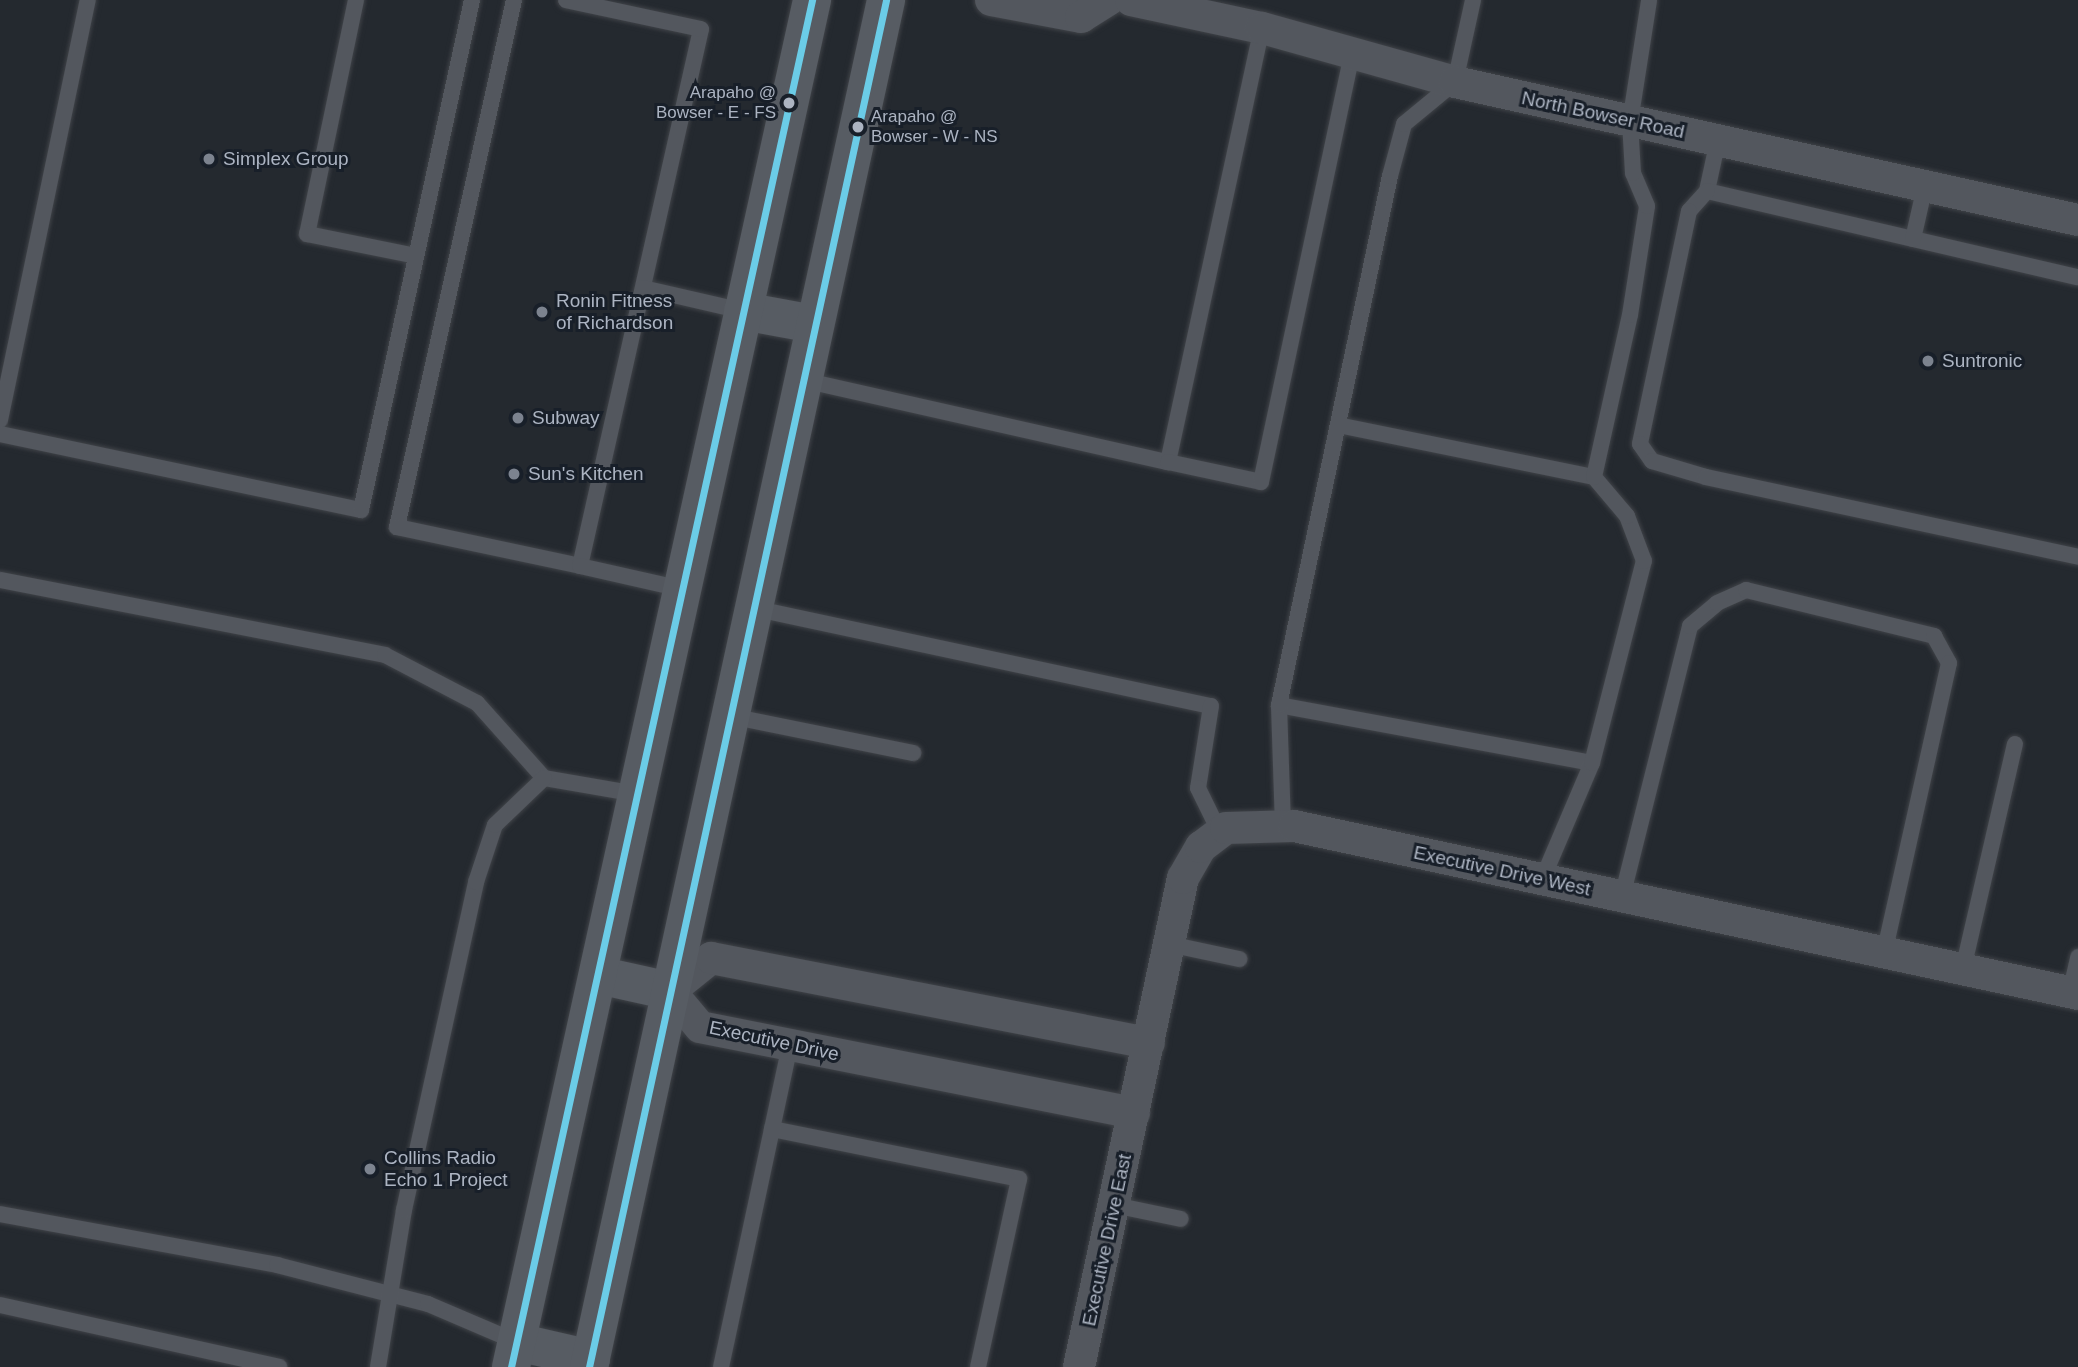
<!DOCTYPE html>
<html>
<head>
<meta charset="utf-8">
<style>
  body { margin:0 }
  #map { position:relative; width:2078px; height:1367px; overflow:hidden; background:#24292f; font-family:Arial,sans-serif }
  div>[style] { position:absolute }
  .roads { filter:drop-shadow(0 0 2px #404348) drop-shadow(0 0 2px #404348) }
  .lane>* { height:16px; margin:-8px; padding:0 8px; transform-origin:8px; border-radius:8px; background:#53575e }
  .street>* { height:32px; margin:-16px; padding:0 16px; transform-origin:16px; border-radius:16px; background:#53575e }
  .secondary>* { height:38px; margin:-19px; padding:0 19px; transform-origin:19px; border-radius:19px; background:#575c63 }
  .bus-1>* { height:7px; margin:-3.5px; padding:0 3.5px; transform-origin:3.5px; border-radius:3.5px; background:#6bcce7 }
  .dots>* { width:19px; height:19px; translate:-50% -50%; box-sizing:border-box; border:4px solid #181f29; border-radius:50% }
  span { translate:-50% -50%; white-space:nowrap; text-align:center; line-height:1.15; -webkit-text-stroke:6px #181f29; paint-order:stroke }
  .bus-label { font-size:17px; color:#acb4c2 }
  .right { translate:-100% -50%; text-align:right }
  .left { translate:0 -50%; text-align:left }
  .street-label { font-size:19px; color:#acb4c2 }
  .poi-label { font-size:19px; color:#acb4c2 }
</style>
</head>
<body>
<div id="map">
  <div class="roads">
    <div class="lane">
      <div style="left:356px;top:0;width:239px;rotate:101.8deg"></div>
      <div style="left:307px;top:234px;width:111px;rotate:11.4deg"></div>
      <div style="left:514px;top:0;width:540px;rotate:102.52deg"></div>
      <div style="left:397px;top:527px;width:187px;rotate:12deg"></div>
      <div style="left:580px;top:566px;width:550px;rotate:-77.3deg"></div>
      <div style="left:701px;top:29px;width:138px;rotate:-167.9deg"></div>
      <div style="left:1718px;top:140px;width:52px;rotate:102.2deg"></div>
      <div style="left:1707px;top:191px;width:381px;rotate:13.1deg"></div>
      <div style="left:1707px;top:191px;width:27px;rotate:132deg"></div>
      <div style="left:1689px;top:211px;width:238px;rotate:101.9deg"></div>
      <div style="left:1640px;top:444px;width:21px;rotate:55deg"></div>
      <div style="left:1652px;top:461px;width:56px;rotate:16.5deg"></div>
      <div style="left:1706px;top:477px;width:381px;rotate:12.1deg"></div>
      <div style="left:1913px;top:239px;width:54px;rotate:-77.2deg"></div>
      <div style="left:643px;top:288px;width:103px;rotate:13deg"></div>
      <div style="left:803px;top:380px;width:374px;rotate:12.7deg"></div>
      <div style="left:1168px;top:462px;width:444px;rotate:-77.8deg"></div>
      <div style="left:0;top:420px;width:429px;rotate:-78.2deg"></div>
      <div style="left:1338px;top:425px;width:261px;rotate:11.5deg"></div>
      <div style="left:0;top:434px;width:369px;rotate:11.9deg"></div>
      <div style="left:361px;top:510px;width:522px;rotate:-77.72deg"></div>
      <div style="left:1168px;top:462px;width:95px;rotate:12.1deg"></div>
      <div style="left:1261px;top:482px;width:437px;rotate:-78deg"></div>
      <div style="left:580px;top:566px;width:105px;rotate:12.7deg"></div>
      <div style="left:0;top:580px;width:392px;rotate:11deg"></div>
      <div style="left:385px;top:655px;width:104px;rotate:27.6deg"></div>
      <div style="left:477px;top:703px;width:101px;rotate:48.2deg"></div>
      <div style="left:544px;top:778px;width:94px;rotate:9.8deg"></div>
      <div style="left:753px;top:608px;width:468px;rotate:12.1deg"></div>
      <div style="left:1211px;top:706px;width:83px;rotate:99deg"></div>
      <div style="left:1198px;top:788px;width:50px;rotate:63.9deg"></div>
      <div style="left:1279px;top:705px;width:318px;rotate:10.5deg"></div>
      <div style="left:730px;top:716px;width:187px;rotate:11.4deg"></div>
      <div style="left:1283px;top:826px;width:121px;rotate:-91.9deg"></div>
      <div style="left:1279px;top:705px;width:541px;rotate:-78.15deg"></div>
      <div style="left:1390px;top:176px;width:54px;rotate:-74.9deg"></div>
      <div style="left:1404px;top:124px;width:66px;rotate:-39.5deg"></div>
      <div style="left:1455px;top:82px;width:84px;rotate:-77.6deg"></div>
      <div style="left:1542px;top:880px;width:127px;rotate:-66.9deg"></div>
      <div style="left:1592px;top:763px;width:209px;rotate:-75.6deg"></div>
      <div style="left:1644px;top:561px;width:48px;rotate:-110.7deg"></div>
      <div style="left:1627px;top:516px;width:51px;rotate:-130.2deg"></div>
      <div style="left:1594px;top:477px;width:166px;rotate:-77.5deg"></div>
      <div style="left:1630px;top:315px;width:110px;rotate:-81.1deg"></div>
      <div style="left:1647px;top:206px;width:36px;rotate:-113deg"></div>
      <div style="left:1633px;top:173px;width:51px;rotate:-93.4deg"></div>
      <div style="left:1630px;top:122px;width:123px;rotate:-81.1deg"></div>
      <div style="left:1622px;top:897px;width:279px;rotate:-75.9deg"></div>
      <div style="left:1690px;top:626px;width:35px;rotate:-40deg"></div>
      <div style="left:1717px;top:603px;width:32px;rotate:-24deg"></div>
      <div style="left:1746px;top:590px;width:194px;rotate:13.7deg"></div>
      <div style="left:1934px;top:636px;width:31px;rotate:61deg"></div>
      <div style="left:1949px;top:663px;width:297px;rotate:102.6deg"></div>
      <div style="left:1169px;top:944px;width:72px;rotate:12.1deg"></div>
      <div style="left:1963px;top:969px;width:231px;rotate:-77deg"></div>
      <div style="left:2070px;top:993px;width:37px;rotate:-77deg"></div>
      <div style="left:772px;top:1129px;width:252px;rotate:11.4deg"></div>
      <div style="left:1019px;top:1179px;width:192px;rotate:102.3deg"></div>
      <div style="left:1114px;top:1205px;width:68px;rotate:11.8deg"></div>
      <div style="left:0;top:1214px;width:282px;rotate:10.4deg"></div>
      <div style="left:277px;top:1265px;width:156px;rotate:14.5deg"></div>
      <div style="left:428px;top:1304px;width:97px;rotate:23.1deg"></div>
      <div style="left:0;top:1305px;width:286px;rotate:12.5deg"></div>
      <div style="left:378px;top:1367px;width:159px;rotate:-80.6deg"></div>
      <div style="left:404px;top:1210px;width:336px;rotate:-77.6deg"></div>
      <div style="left:476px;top:882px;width:60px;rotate:-71.6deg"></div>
      <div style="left:495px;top:825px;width:68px;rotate:-43.8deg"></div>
      <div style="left:721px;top:1367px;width:329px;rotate:-77.9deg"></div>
    </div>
    <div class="street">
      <div style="left:991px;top:0;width:92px;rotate:10.7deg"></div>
      <div style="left:1081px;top:17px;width:32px;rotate:-32deg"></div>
      <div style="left:1131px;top:0;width:134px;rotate:12.1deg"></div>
      <div style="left:1262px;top:28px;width:200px;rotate:15.6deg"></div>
      <div style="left:1455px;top:82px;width:638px;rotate:12.49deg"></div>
      <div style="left:1134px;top:1113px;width:442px;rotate:-168.8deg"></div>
      <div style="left:700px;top:1027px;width:47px;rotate:-129.8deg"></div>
      <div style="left:670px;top:991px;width:53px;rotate:-38.8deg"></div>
      <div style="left:711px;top:958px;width:446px;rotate:11deg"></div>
      <div style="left:1079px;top:1367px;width:500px;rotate:-78deg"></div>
      <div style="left:1183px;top:878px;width:36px;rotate:-60deg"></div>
      <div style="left:1201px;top:847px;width:31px;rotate:-37deg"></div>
      <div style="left:1226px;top:828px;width:68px;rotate:-1.7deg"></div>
      <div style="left:1294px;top:826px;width:802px;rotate:12.09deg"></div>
    </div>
    <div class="secondary">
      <div style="left:743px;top:311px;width:72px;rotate:10.4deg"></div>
      <div style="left:598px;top:975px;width:74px;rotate:12.5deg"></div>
      <div style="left:517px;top:1342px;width:76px;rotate:12.9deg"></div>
      <div style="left:511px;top:1367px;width:1400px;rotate:-77.58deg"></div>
      <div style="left:589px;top:1367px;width:1399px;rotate:-77.74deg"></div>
    </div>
  </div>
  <div class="bus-1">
    <div style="left:511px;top:1367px;width:1400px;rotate:-77.58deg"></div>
    <div style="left:589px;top:1367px;width:1399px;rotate:-77.74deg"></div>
  </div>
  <div class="dots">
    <div style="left:789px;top:103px;background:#acb4c2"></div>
    <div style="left:858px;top:127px;background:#acb4c2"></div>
    <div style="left:209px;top:159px;background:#7c838f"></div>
    <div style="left:542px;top:312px;background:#7c838f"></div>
    <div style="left:1928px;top:361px;background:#7c838f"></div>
    <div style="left:518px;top:418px;background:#7c838f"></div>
    <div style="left:514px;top:474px;background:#7c838f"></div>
    <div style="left:370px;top:1169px;background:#7c838f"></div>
  </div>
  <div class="bus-label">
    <span class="right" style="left:776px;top:103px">Arapaho @<br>Bowser - E - FS</span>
    <span class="left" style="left:871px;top:127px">Arapaho @<br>Bowser - W - NS</span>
  </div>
  <div class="street-label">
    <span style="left:1603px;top:115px;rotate:12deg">North Bowser Road</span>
    <span style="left:1502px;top:871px;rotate:12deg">Executive Drive West</span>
    <span style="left:774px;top:1041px;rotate:12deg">Executive Drive</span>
    <span style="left:1107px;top:1240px;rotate:-78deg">Executive Drive East</span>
  </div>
  <div class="poi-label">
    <span class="left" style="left:223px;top:159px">Simplex Group</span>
    <span class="left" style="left:556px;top:312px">Ronin Fitness<br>of Richardson</span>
    <span class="left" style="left:1942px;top:361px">Suntronic</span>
    <span class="left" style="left:532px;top:418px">Subway</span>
    <span class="left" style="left:528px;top:474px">Sun's Kitchen</span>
    <span class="left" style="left:384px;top:1169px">Collins Radio<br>Echo 1 Project</span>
  </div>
</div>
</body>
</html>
